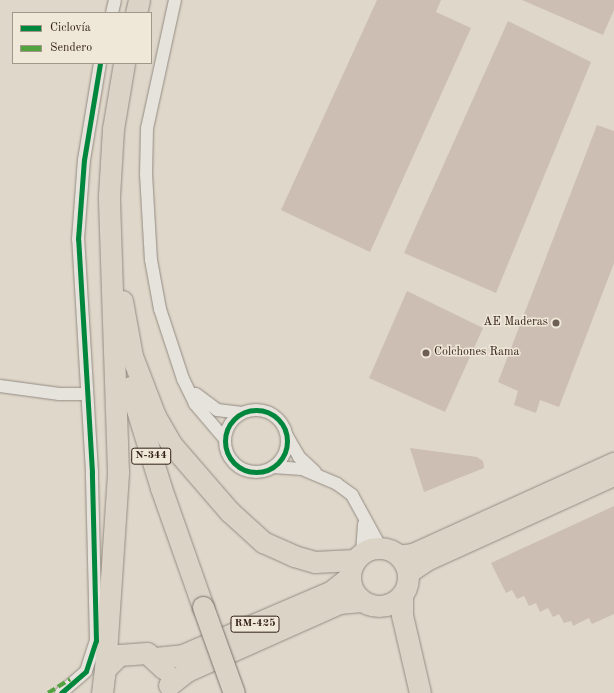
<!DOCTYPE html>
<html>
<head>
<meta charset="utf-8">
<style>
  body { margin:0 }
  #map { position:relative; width:614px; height:693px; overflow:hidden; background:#dfd7c9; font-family:"Old Standard TT",serif }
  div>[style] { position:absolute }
  .building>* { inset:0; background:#ccbeb2 }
  .roads { filter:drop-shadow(0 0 1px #938c83) drop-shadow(0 0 1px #938c83) }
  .street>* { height:12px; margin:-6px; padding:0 6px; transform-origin:6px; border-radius:6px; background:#e6e2dc }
  .street>.ring { margin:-6px; padding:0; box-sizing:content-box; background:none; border:12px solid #e6e2dc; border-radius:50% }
  .primary>* { height:18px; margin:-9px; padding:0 9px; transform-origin:9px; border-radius:9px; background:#dad3c6 }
  .highway>* { height:21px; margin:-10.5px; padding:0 10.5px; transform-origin:10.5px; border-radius:10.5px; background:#dad3c6 }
  .highway>.ring { margin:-10.5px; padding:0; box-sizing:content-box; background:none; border:21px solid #dad3c6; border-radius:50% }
  .bridges { filter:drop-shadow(0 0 1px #7a736c) drop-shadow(0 0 1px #7a736c) }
  .highway-bridge>* { height:21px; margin:-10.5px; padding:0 10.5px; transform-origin:10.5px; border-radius:10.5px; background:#dad3c6 }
  .quiet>* { height:4px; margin-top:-2px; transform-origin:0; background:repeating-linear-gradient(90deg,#52a240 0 8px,transparent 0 12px) }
  .cycleway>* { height:5px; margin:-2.5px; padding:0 2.5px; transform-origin:2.5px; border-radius:2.5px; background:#00873e }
  .cycleway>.ring { margin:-2.5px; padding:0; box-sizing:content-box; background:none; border:5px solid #00873e; border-radius:50% }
  .dots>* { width:11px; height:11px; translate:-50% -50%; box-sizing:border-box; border:2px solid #efe7d7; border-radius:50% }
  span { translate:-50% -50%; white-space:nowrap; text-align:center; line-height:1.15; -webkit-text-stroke:3px #efe7d7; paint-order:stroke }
  .shield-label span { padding:1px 3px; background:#efe7d7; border:1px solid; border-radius:3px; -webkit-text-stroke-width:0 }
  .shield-label { font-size:11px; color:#311e16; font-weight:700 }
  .poi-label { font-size:12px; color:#311e16 }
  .right { translate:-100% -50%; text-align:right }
  .left { translate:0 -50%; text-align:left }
  .legend { position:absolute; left:12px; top:12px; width:140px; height:52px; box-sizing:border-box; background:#efe7d7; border:1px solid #a3978a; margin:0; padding:5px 7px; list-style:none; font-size:12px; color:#311e16 }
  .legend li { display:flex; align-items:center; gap:8px; height:20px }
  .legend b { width:20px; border:1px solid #a3978a }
</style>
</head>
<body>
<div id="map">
  <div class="building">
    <div style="clip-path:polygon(377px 0,441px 0,436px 12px,471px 28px,370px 252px,281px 210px)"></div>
    <div style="clip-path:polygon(522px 0,614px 0,614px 10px,603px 35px)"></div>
    <div style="clip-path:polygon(508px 21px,591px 62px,496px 293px,404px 253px)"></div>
    <div style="clip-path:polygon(597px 125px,614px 131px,614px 263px,559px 407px,540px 400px,536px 413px,514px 405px,518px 391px,498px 382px)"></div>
    <div style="clip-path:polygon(407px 291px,483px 328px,445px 412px,369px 378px)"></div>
    <div style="clip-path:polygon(410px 448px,477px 457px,483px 461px,484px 468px,424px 492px)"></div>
    <div style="clip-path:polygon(614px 506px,614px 614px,592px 624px,589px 618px,573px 626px,571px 621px,564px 623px,559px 614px,553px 617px,548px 608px,540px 612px,536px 603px,529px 606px,524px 596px,517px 599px,512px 590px,506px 593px,491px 563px)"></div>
  </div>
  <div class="roads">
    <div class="street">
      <div style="left:175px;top:0;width:131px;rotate:102.3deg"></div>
      <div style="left:147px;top:128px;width:46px;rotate:91.2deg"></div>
      <div style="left:146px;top:174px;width:86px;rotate:86.7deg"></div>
      <div style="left:151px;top:260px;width:50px;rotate:79.6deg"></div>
      <div style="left:160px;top:309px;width:74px;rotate:71.8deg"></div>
      <div style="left:183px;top:379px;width:28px;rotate:64deg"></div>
      <div style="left:195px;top:404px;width:45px;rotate:49.5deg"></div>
      <div style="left:112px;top:13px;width:13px;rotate:-77deg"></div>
      <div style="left:0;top:386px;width:60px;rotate:7.7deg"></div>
      <div style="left:59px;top:394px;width:28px"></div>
      <div style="left:196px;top:394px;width:26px;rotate:37deg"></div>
      <div style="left:217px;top:410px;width:23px;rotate:7deg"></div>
      <div class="ring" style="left:225px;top:410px;width:50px;height:50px"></div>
      <div style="left:287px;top:436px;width:24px;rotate:60deg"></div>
      <div style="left:299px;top:457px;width:22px;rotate:43deg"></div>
      <div style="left:273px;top:467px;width:29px;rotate:4deg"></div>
      <div style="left:302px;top:469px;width:38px;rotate:23deg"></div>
      <div style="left:337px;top:484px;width:19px;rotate:36deg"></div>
      <div style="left:352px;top:495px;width:60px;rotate:61.3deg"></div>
      <div style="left:362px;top:553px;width:29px;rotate:-86deg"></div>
      <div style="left:61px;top:693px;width:33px;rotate:-41deg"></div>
      <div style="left:86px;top:671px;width:32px;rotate:-72deg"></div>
      <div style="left:96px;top:641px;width:169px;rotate:-91.4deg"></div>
      <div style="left:92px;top:472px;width:233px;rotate:-93.4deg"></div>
      <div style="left:78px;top:239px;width:79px;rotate:-85.7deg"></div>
      <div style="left:84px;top:160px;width:98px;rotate:-80.6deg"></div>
    </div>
    <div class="primary">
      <div style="left:398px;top:555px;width:15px;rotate:-8deg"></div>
      <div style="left:413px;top:553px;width:221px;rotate:-24.4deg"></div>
      <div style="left:408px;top:575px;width:25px;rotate:-34deg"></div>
      <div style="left:429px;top:561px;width:203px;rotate:-24.4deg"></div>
    </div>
    <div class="highway">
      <div style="left:136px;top:13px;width:13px;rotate:-77deg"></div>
      <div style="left:122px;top:301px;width:56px;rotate:79.7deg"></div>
      <div style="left:132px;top:356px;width:64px;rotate:69deg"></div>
      <div style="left:155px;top:416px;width:32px;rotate:60deg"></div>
      <div style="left:171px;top:444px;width:90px;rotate:49.1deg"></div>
      <div style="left:230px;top:512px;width:45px;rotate:42.3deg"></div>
      <div style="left:263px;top:542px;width:34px;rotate:24deg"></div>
      <div style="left:294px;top:556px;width:22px;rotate:16deg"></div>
      <div style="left:315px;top:562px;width:40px;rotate:-2.9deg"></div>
      <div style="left:130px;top:387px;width:106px;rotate:72.9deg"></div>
      <div style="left:161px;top:488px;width:126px;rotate:70.6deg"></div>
      <div class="ring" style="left:350px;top:548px;width:37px;height:37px"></div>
      <div style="left:402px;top:595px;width:20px;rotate:90deg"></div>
      <div style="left:402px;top:615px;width:80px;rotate:77deg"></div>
      <div style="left:155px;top:658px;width:28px;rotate:-6deg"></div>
      <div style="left:183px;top:655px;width:162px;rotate:-23.2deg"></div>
      <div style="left:332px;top:591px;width:22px;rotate:-39deg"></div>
      <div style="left:105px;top:669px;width:197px;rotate:-86.2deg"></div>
      <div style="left:118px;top:472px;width:276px;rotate:-91.9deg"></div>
      <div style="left:109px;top:196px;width:67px;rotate:-86.6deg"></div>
      <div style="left:113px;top:129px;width:67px;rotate:-80.5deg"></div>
      <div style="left:169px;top:685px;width:23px;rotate:-38deg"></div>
      <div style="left:187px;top:671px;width:167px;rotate:-24.1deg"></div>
      <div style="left:339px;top:603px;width:22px;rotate:-5deg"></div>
      <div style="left:102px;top:693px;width:24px;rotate:-83deg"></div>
      <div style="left:105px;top:669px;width:20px;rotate:-45deg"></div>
      <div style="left:119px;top:655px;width:28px;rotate:-4deg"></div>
      <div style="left:147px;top:653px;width:23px;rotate:43deg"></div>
    </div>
  </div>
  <div class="bridges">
    <div class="highway-bridge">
      <div style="left:203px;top:607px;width:91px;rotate:70.2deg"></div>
    </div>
  </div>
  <div class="quiet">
    <div style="left:48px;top:693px;width:26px;rotate:-32deg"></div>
  </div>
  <div class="cycleway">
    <div class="ring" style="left:225px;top:410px;width:57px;height:57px"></div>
    <div style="left:61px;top:693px;width:33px;rotate:-41deg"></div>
    <div style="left:86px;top:671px;width:32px;rotate:-72deg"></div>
    <div style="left:96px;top:641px;width:169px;rotate:-91.4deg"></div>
    <div style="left:92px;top:472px;width:233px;rotate:-93.4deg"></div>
    <div style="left:78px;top:239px;width:79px;rotate:-85.7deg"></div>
    <div style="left:84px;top:160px;width:98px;rotate:-80.6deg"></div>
  </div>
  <div class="dots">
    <div style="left:556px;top:323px;background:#6e5f55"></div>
    <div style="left:426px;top:353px;background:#6e5f55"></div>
  </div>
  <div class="shield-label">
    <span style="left:151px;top:456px">N-344</span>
    <span style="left:255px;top:624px">RM-425</span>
  </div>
  <div class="poi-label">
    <span class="right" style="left:548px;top:323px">AE Maderas</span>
    <span class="left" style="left:434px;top:353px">Colchones Rama</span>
  </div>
  <ul class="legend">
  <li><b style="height:5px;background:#00873e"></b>Ciclovía</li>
  <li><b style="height:5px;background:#52a240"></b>Sendero</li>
  </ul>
</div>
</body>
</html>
